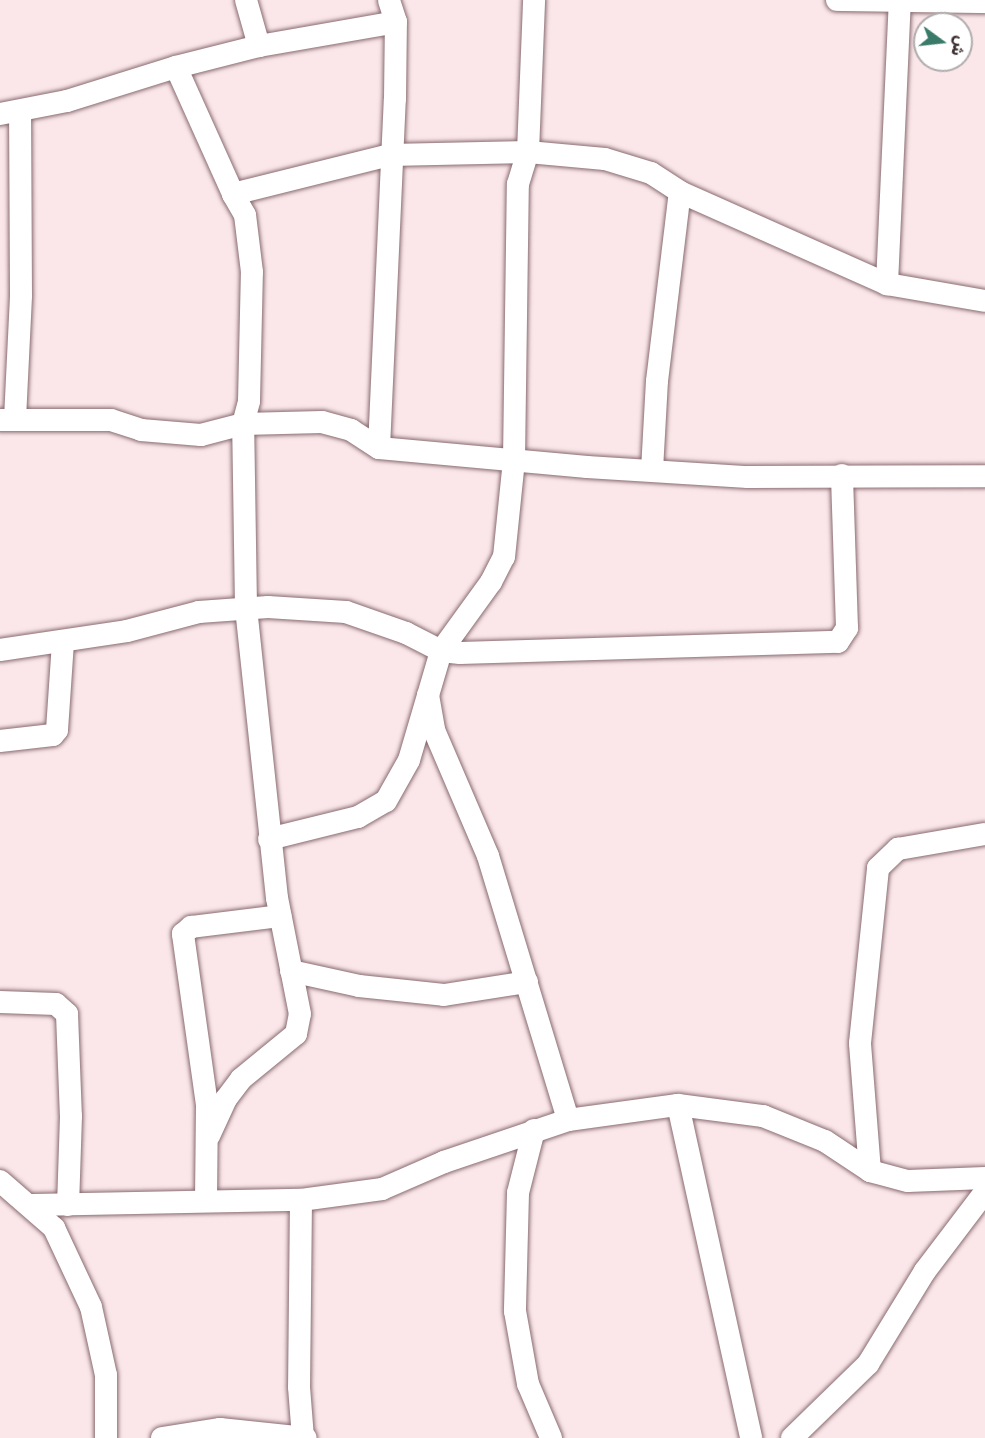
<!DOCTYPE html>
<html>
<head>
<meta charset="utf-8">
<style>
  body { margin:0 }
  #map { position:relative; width:985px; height:1438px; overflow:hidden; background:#fbe7ea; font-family:Rubik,"Noto Sans Arabic",sans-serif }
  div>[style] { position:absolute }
  .roads { filter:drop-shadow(0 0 2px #886b70) drop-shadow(0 0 2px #886b70) }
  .minor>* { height:22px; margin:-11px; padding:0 11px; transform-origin:11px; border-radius:11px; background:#fff }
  span { translate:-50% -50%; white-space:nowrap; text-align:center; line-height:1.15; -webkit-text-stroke:4.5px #fff; paint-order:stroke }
  .north { position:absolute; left:913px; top:12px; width:60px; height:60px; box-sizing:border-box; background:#fff; border:2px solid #b1acad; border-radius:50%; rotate:105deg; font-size:16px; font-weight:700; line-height:24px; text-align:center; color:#3d3032 }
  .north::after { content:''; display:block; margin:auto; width:21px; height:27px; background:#3a7a68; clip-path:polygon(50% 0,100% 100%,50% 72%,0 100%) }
</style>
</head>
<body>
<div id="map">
  <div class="roads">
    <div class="minor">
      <div style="left:246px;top:0;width:48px;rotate:74.2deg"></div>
      <div style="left:837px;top:0;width:148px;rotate:0.8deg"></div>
      <div style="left:176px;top:67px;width:86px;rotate:-14.2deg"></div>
      <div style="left:259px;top:46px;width:139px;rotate:-9.9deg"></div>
      <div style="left:0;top:114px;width:68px;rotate:-11deg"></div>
      <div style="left:67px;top:101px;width:114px;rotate:-17.3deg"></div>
      <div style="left:176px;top:67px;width:139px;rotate:65.8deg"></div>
      <div style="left:233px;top:194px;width:162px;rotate:-14deg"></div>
      <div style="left:390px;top:155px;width:138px;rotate:-1.2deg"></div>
      <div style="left:528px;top:152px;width:77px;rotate:5.2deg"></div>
      <div style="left:605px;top:159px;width:48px;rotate:16.9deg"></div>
      <div style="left:651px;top:173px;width:35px;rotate:33deg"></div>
      <div style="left:680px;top:192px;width:227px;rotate:24deg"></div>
      <div style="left:887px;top:284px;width:99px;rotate:9.8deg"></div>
      <div style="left:887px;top:284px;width:284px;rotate:-87.4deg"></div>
      <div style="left:15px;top:419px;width:124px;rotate:-87.2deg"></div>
      <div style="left:21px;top:295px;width:182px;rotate:-90.3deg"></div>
      <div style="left:0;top:420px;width:111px"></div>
      <div style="left:111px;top:420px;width:32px;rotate:18deg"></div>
      <div style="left:141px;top:430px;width:60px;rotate:4.8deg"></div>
      <div style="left:201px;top:435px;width:43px;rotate:-14.7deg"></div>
      <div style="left:243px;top:424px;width:79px;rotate:-1.5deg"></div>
      <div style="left:322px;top:422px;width:30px;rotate:15deg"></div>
      <div style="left:351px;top:430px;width:33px;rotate:33deg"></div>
      <div style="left:379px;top:448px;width:209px;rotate:5.2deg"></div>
      <div style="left:587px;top:467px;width:161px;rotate:3.6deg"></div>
      <div style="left:748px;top:477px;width:237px;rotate:-0.2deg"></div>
      <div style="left:379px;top:448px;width:349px;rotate:-87.4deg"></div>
      <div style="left:395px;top:99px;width:77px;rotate:-89.3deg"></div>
      <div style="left:396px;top:22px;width:23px;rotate:-108deg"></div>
      <div style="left:652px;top:470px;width:89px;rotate:-86.8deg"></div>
      <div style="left:657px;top:381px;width:190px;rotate:-83.1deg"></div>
      <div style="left:0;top:650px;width:128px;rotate:-8.5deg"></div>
      <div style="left:127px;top:631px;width:74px;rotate:-14.8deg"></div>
      <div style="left:199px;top:612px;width:69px;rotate:-4.1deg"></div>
      <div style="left:268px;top:607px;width:78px;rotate:3.7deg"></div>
      <div style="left:346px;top:612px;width:64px;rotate:19.3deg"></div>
      <div style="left:406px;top:633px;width:39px;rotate:27deg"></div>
      <div style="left:441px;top:651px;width:19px;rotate:6deg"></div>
      <div style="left:460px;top:653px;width:378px;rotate:-1.7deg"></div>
      <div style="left:838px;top:642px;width:17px;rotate:-57deg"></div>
      <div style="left:847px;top:628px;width:153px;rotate:-91.9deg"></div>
      <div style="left:428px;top:695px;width:36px;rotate:80deg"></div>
      <div style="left:434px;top:730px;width:137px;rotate:66.8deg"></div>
      <div style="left:488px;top:856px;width:276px;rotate:73.1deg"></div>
      <div style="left:0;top:741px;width:53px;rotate:-6.5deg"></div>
      <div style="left:53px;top:735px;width:6px;rotate:-51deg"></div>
      <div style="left:57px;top:730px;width:88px;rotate:-86.1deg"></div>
      <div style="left:269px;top:839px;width:92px;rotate:-13.9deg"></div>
      <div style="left:358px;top:817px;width:32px;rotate:-30deg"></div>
      <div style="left:386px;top:801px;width:47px;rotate:-60.7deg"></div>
      <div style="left:409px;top:760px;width:114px;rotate:-73.6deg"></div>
      <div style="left:441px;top:651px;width:85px;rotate:-54.1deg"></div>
      <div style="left:491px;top:582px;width:28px;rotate:-63deg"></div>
      <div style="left:504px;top:557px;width:98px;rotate:-84.1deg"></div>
      <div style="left:514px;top:460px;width:276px;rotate:-89.2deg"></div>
      <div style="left:518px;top:184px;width:34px;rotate:-73deg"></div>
      <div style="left:528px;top:152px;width:152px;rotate:-87.7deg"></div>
      <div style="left:291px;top:971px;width:70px;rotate:12.4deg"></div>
      <div style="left:359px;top:986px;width:85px;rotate:6deg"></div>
      <div style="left:444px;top:995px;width:84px;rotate:-8.9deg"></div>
      <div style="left:0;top:1002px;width:56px;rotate:2deg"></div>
      <div style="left:56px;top:1004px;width:15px;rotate:42deg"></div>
      <div style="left:67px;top:1014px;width:102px;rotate:87.8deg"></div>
      <div style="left:71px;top:1116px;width:89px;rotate:91.9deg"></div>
      <div style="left:678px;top:1105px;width:341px;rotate:77.6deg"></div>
      <div style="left:534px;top:1130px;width:65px;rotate:104.3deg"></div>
      <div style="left:518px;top:1193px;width:118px;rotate:91.5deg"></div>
      <div style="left:515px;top:1311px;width:74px;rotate:79.9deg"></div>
      <div style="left:528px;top:1384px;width:59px;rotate:66.9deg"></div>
      <div style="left:209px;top:1136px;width:41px;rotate:-65.3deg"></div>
      <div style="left:226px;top:1099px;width:25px;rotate:-53deg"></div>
      <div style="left:241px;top:1079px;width:71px;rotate:-39.3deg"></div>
      <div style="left:296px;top:1034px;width:20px;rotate:-79deg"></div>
      <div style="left:300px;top:1014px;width:118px;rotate:-101.2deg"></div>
      <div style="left:277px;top:898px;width:293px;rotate:-96.1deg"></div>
      <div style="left:246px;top:607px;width:183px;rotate:-90.9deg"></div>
      <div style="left:243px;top:424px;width:24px;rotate:-75deg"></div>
      <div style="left:249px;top:401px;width:129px;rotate:-88.7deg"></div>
      <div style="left:252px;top:272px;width:57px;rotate:-97deg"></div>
      <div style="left:245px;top:215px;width:24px;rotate:-120deg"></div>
      <div style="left:870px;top:1171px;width:128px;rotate:-94.5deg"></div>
      <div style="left:860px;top:1043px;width:176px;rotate:-84.1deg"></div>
      <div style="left:878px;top:868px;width:28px;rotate:-44deg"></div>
      <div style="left:898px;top:849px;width:88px;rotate:-9.8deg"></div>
      <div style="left:0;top:1181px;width:72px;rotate:41deg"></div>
      <div style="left:54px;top:1228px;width:87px;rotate:64.9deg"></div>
      <div style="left:91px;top:1307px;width:70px;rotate:77.6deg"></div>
      <div style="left:106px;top:1375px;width:63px;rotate:90deg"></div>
      <div style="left:301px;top:1200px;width:187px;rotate:90.6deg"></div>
      <div style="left:299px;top:1387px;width:51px;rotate:85.5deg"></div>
      <div style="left:206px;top:1201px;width:96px;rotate:-89.4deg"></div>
      <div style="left:207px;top:1105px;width:173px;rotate:-98deg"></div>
      <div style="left:183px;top:934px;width:11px;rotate:-41deg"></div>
      <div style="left:191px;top:927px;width:90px;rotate:-7deg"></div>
      <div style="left:33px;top:1205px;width:268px;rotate:-1.1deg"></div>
      <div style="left:301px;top:1200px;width:82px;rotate:-7.7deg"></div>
      <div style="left:382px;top:1189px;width:68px;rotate:-23.5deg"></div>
      <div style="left:444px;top:1162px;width:131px;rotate:-18.7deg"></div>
      <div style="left:568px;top:1120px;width:111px;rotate:-7.8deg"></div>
      <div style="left:678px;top:1105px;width:86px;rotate:7.4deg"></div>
      <div style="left:763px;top:1116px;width:67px;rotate:22deg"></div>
      <div style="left:825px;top:1141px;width:54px;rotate:33.7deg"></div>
      <div style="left:870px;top:1171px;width:39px;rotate:15deg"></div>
      <div style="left:908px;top:1181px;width:77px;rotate:-2.2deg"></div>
      <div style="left:162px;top:1438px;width:59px;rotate:-8.8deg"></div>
      <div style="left:220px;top:1429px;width:86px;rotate:6deg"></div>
      <div style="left:792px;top:1438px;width:106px;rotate:-44.2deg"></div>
      <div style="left:868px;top:1364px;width:109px;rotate:-58.5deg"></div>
      <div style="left:925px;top:1271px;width:99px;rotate:-52.8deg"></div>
    </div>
  </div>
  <div class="north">ش</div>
</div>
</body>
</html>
